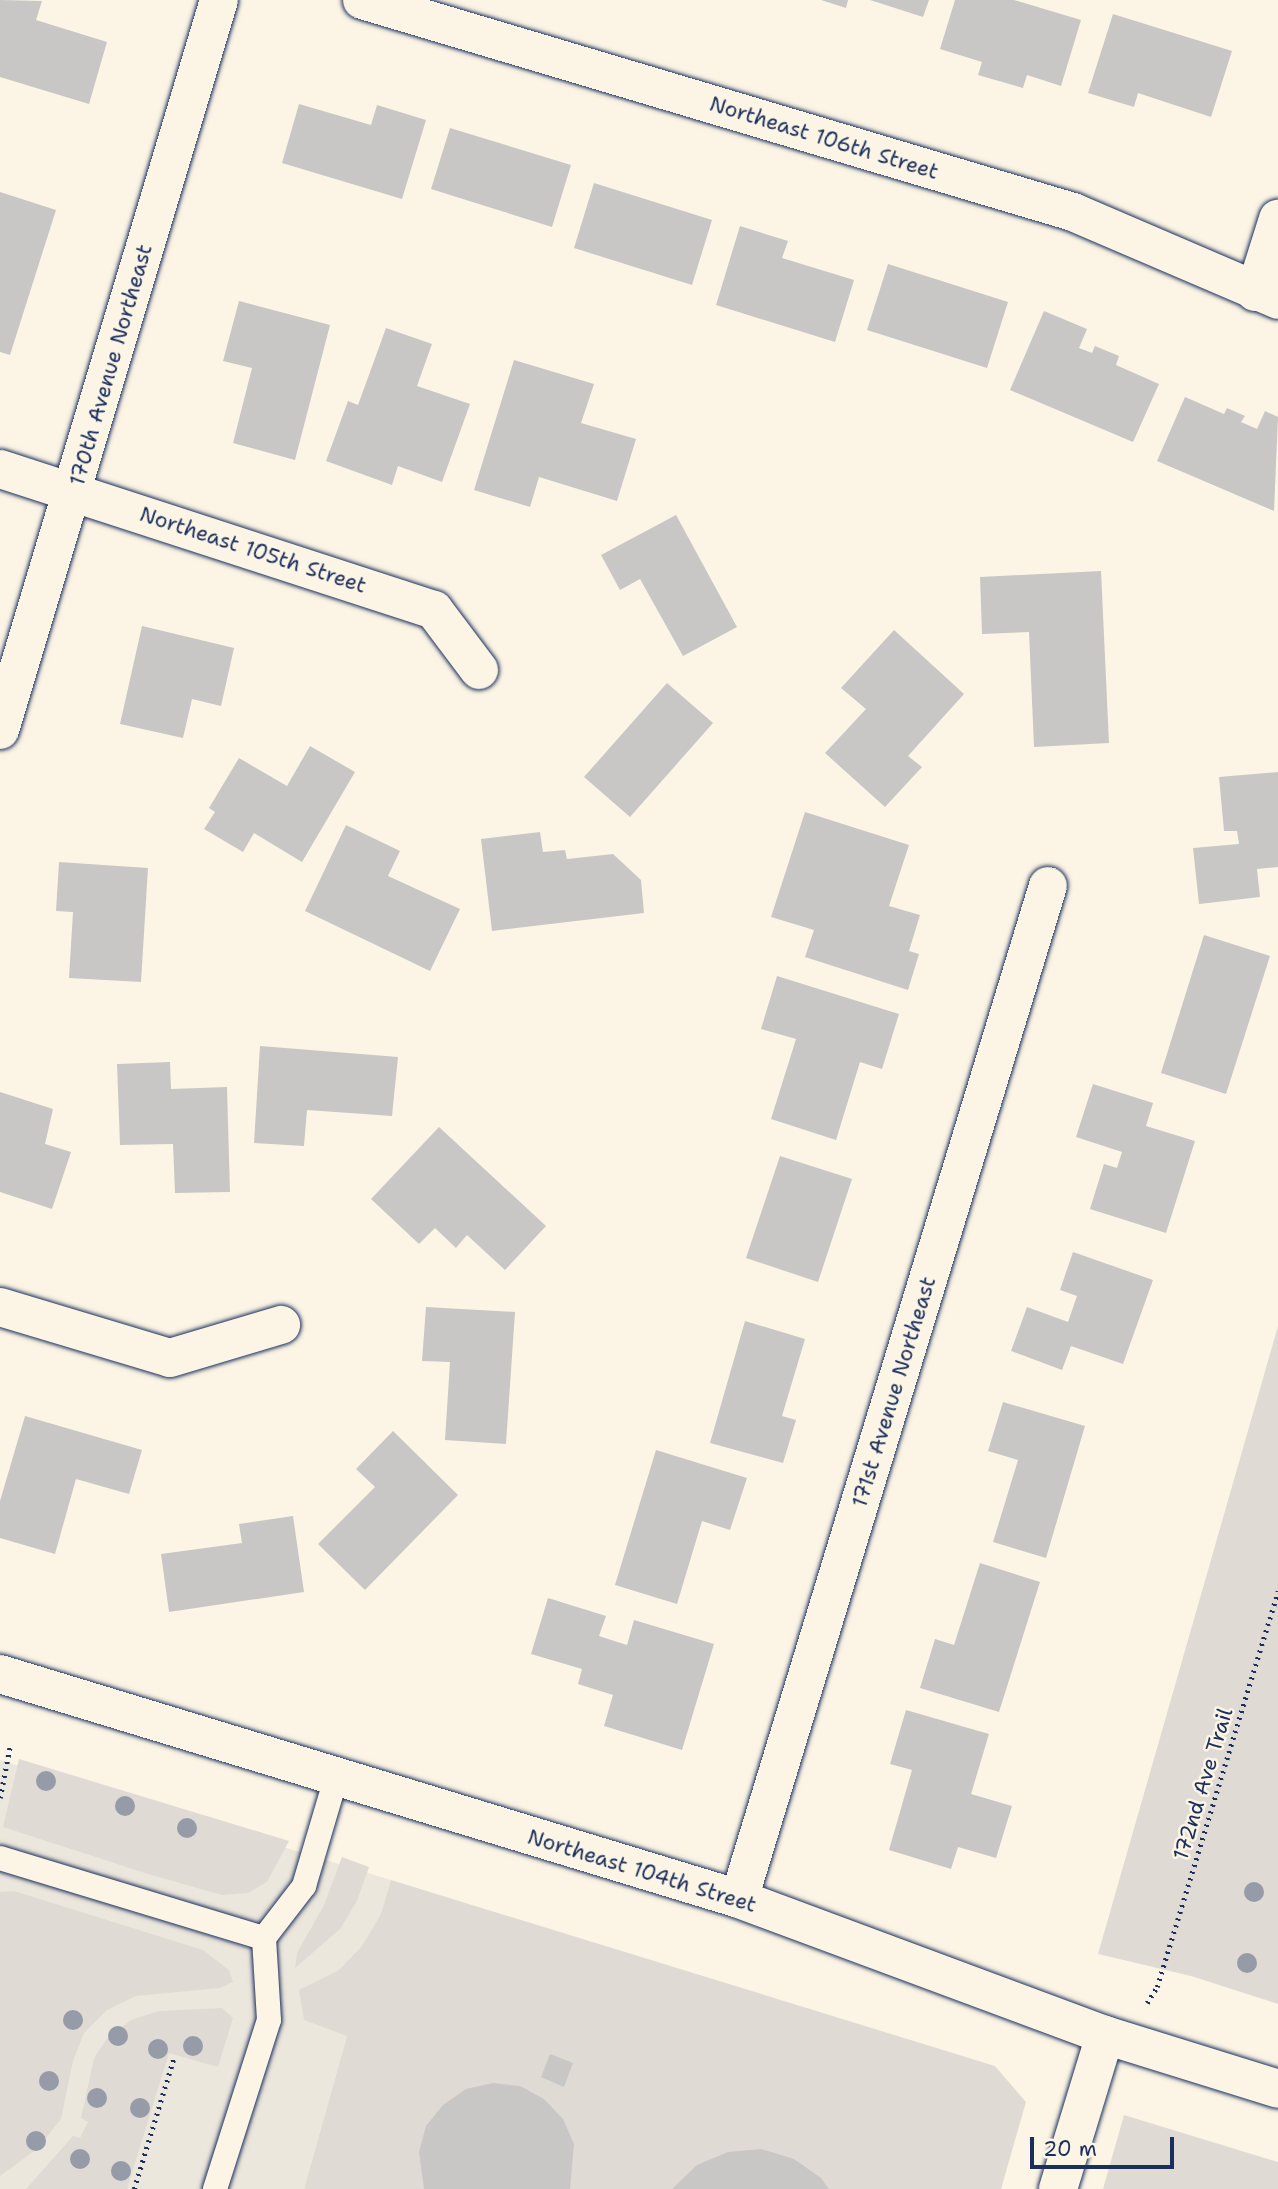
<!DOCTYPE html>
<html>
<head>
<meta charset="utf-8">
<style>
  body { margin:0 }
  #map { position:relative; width:1278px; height:2189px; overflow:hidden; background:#fcf5e5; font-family:"Shantell Sans",sans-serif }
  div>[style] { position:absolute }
  .built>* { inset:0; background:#ece7dc }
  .green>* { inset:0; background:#dfdbd4 }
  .building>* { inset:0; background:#c8c7c6 }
  .path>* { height:4.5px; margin-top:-2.25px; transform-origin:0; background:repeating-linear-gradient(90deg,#1b2f5e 0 2px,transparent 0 7px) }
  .roads { filter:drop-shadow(0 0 2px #1b2f5e) drop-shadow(0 0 2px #1b2f5e) }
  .lane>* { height:24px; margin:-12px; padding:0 12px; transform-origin:12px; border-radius:12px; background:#fcf5e5 }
  .street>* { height:38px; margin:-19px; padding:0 19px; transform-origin:19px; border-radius:19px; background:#fcf5e5 }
  .secondary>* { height:38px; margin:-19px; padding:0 19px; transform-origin:19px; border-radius:19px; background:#fcf5e5 }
  .trees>* { width:20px; height:20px; margin:-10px; border-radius:50%; background:#969ba8 }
  span { translate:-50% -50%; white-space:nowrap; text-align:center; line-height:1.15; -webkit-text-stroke:5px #fcf5e5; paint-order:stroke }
  .street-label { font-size:21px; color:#1b2f5e }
  .scale { position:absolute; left:1030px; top:2137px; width:144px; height:32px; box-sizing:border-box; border:4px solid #1b2f5e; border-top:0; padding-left:9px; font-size:21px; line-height:24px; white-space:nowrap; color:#1b2f5e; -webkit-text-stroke:5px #fcf5e5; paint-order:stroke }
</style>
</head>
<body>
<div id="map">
  <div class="built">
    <div style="clip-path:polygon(0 1760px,391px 1880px,304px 2189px,0 2189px)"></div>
  </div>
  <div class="green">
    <div style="clip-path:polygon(1278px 1326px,1278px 2004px,1191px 1976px,1098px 1954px)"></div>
    <div style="clip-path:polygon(19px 1759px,289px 1841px,267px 1882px,248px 1893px,222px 1895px,148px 1874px,3px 1827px)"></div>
    <div style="clip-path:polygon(342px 1857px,369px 1867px,357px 1901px,340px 1929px,295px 1968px,297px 1953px,324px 1905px)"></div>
    <div style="clip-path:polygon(391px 1880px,995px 2066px,1026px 2102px,1001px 2189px,304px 2189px,347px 2036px,304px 2020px,299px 1990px,339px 1970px,362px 1946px,381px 1914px)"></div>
    <div style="clip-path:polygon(14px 1891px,203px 1950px,229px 1970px,233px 1982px,220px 1988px,136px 1996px,107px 2010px,84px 2033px,73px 2061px,61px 2119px,37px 2149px,0 2176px,0 1892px)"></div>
    <div style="clip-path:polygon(222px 2008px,233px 2018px,218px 2067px,169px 2053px,127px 2189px,26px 2189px,73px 2136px,80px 2138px,88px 2122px,81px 2118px,94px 2058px,106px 2040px,131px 2020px,159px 2011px)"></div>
    <div style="clip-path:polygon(1124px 2115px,1278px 2162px,1278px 2189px,1103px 2189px)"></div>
  </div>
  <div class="building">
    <div style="clip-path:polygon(0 0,42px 1px,36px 20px,107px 42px,89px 104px,0 77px)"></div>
    <div style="clip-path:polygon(821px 0,848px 0,846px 8px)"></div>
    <div style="clip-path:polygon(870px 0,929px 0,923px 17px)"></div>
    <div style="clip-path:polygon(955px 0,1014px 0,1081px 20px,1061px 86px,1027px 75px,1023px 88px,978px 75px,982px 62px,940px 49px)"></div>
    <div style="clip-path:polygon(1113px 14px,1232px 51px,1211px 117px,1138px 93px,1134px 107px,1088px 93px)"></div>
    <div style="clip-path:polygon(299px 104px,371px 125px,377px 105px,426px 120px,402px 199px,282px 163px)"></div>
    <div style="clip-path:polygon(450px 128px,571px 165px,552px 227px,431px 189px)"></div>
    <div style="clip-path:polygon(594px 183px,712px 220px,692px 285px,574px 248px)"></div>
    <div style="clip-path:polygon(0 192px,56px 210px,10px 355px,0 352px)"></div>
    <div style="clip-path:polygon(740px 226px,788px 241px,782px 258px,854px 280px,835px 342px,716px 305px)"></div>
    <div style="clip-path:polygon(888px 264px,1008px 302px,987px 368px,867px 330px)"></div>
    <div style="clip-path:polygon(239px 301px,330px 325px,295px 460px,233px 443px,252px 368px,223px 361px)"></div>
    <div style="clip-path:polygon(1044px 311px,1087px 329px,1079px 348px,1092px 353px,1095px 346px,1119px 356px,1116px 365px,1159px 384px,1133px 442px,1010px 390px)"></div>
    <div style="clip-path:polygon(386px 328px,432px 344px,417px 386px,470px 404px,442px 482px,398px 466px,392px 485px,326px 461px,348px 401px,358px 405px)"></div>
    <div style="clip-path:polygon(514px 360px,594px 384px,581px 423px,636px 439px,617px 501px,539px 477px,530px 507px,474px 490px)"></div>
    <div style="clip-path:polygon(1185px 397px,1224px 414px,1227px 408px,1245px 416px,1241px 422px,1257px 429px,1265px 411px,1278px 417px,1274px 511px,1157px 461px)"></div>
    <div style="clip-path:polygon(676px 515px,737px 627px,683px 656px,640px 579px,620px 590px,601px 555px)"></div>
    <div style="clip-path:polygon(1101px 571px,1109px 743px,1034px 747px,1029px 632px,982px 634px,980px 577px)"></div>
    <div style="clip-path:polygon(142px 626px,234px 648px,221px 706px,192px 699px,183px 738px,120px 724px)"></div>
    <div style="clip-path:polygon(894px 630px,964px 694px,908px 756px,922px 767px,885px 807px,825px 753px,866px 709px,841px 688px)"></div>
    <div style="clip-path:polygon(667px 683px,713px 723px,630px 817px,584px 777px)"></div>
    <div style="clip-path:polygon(310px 746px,355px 772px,302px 862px,254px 833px,243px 852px,204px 829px,215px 812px,209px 808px,239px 758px,287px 786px)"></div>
    <div style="clip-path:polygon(1278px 772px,1278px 867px,1257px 869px,1260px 897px,1199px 904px,1193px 848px,1239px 844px,1237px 831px,1224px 831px,1219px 777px)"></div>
    <div style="clip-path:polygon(805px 812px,909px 845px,889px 906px,920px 915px,909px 951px,919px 954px,908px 990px,805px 957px,814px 930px,771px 917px)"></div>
    <div style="clip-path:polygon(346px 825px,400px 851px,388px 876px,460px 909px,430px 971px,305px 911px)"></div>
    <div style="clip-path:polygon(540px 832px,543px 852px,565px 850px,567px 859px,613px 854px,641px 880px,644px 913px,492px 931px,481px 839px)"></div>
    <div style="clip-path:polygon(59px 862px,148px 868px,141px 982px,69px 978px,73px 912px,56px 911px)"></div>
    <div style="clip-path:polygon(1204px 935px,1270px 956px,1226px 1094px,1161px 1073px)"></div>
    <div style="clip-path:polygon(777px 976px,899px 1014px,882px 1069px,860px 1062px,836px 1140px,771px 1119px,796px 1039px,761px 1029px)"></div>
    <div style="clip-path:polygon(260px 1046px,398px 1057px,392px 1116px,307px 1110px,304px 1146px,254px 1143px)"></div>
    <div style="clip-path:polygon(170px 1062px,171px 1089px,227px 1087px,230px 1192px,175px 1193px,173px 1144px,120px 1145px,117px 1064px)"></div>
    <div style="clip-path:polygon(1093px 1084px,1153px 1103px,1146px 1126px,1195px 1141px,1166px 1233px,1090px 1209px,1104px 1164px,1117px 1168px,1122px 1152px,1076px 1137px)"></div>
    <div style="clip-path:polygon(0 1092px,53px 1109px,45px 1144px,71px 1152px,52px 1209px,0 1192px)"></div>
    <div style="clip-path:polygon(439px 1127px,546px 1226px,505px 1270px,467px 1235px,456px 1248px,435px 1228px,419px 1244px,371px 1199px)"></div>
    <div style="clip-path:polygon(780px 1156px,852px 1179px,818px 1282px,746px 1258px)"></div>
    <div style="clip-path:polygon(1073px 1252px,1153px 1280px,1123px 1364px,1071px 1346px,1062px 1370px,1011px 1351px,1027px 1307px,1068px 1322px,1077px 1296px,1060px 1290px)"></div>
    <div style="clip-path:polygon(426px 1307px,515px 1312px,506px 1444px,445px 1440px,450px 1362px,422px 1361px)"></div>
    <div style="clip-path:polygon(745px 1321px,805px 1339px,782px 1416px,796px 1420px,783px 1463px,710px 1443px)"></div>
    <div style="clip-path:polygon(1003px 1402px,1085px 1426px,1046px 1558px,993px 1542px,1018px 1460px,988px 1451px)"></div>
    <div style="clip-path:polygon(25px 1416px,142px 1450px,129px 1494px,76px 1479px,55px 1554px,0 1538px,0 1501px)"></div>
    <div style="clip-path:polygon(393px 1431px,458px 1495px,365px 1590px,318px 1544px,375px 1487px,356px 1469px)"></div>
    <div style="clip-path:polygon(656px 1450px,747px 1478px,730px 1530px,702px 1521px,677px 1604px,615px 1585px)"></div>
    <div style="clip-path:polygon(293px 1516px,304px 1592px,169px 1612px,161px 1554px,242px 1543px,239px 1524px)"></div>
    <div style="clip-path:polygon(980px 1563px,1040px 1582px,999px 1712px,920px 1688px,935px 1639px,954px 1645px)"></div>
    <div style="clip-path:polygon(548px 1598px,606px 1616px,599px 1636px,627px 1645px,634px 1620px,714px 1644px,682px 1750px,604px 1726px,613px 1695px,578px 1684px,582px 1669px,531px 1654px)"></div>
    <div style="clip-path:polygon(906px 1710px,989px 1734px,971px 1794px,1012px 1806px,996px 1858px,958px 1847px,951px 1869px,889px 1850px,912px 1770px,890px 1764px)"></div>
    <div style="clip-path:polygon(550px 2054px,573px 2063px,564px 2087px,541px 2077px)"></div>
    <div style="clip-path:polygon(493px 2083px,520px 2086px,544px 2099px,563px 2119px,574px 2144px,570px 2189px,424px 2189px,419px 2152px,426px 2126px,443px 2105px,466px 2089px)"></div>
    <div style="clip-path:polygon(761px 2149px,794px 2159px,821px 2178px,829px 2189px,672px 2189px,697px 2165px,728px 2152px)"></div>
  </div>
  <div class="path">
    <div style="left:0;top:1798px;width:53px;rotate:-79.1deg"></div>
    <div style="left:1147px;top:2003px;width:19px;rotate:-58deg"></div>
    <div style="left:1157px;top:1987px;width:414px;rotate:-73deg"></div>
    <div style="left:134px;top:2189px;width:138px;rotate:-73.1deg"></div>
  </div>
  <div class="roads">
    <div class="lane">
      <div style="left:0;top:1858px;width:276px;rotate:16.9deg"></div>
      <div style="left:215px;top:2189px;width:177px;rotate:-72.3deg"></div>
      <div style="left:269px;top:2020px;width:82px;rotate:-93.5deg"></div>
      <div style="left:264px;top:1938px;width:66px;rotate:-52.4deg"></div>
      <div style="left:304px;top:1886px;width:113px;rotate:-73.5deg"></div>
    </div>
    <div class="street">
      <div style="left:362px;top:0;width:742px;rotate:16.6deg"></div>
      <div style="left:1073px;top:212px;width:223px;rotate:23.2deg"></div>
      <div style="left:1255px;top:292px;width:77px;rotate:-72.5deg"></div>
      <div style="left:0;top:469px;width:456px;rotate:18deg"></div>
      <div style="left:434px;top:610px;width:75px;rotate:53.1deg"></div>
      <div style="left:0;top:730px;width:762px;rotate:-73.3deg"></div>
      <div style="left:0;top:1307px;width:177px;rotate:16.7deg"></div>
      <div style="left:170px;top:1358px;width:116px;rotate:-16.6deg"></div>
      <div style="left:739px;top:1899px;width:1059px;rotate:-73.04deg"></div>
      <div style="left:1058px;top:2189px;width:161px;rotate:-73deg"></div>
    </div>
    <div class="secondary">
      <div style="left:0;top:1674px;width:772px;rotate:16.93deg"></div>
      <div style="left:739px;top:1899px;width:390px;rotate:20.4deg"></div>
      <div style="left:1105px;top:2035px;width:181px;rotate:17.3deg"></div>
    </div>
  </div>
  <div class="trees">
    <div style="left:46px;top:1781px"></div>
    <div style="left:125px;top:1806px"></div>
    <div style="left:187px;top:1828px"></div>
    <div style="left:1254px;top:1892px"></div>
    <div style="left:1247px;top:1963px"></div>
    <div style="left:73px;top:2020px"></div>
    <div style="left:118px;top:2036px"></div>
    <div style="left:193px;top:2046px"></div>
    <div style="left:158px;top:2049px"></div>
    <div style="left:49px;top:2081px"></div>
    <div style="left:97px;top:2098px"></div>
    <div style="left:140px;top:2108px"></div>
    <div style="left:36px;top:2141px"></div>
    <div style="left:80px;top:2159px"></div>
    <div style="left:121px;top:2171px"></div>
  </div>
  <div class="street-label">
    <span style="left:824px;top:138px;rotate:17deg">Northeast 106th Street</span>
    <span style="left:111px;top:365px;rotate:-74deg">170th Avenue Northeast</span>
    <span style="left:253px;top:550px;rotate:18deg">Northeast 105th Street</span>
    <span style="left:894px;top:1392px;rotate:-73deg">171st Avenue Northeast</span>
    <span style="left:1203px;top:1784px;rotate:-73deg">172nd Ave Trail</span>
    <span style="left:642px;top:1871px;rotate:17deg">Northeast 104th Street</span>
  </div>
  <div class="scale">20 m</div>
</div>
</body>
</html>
